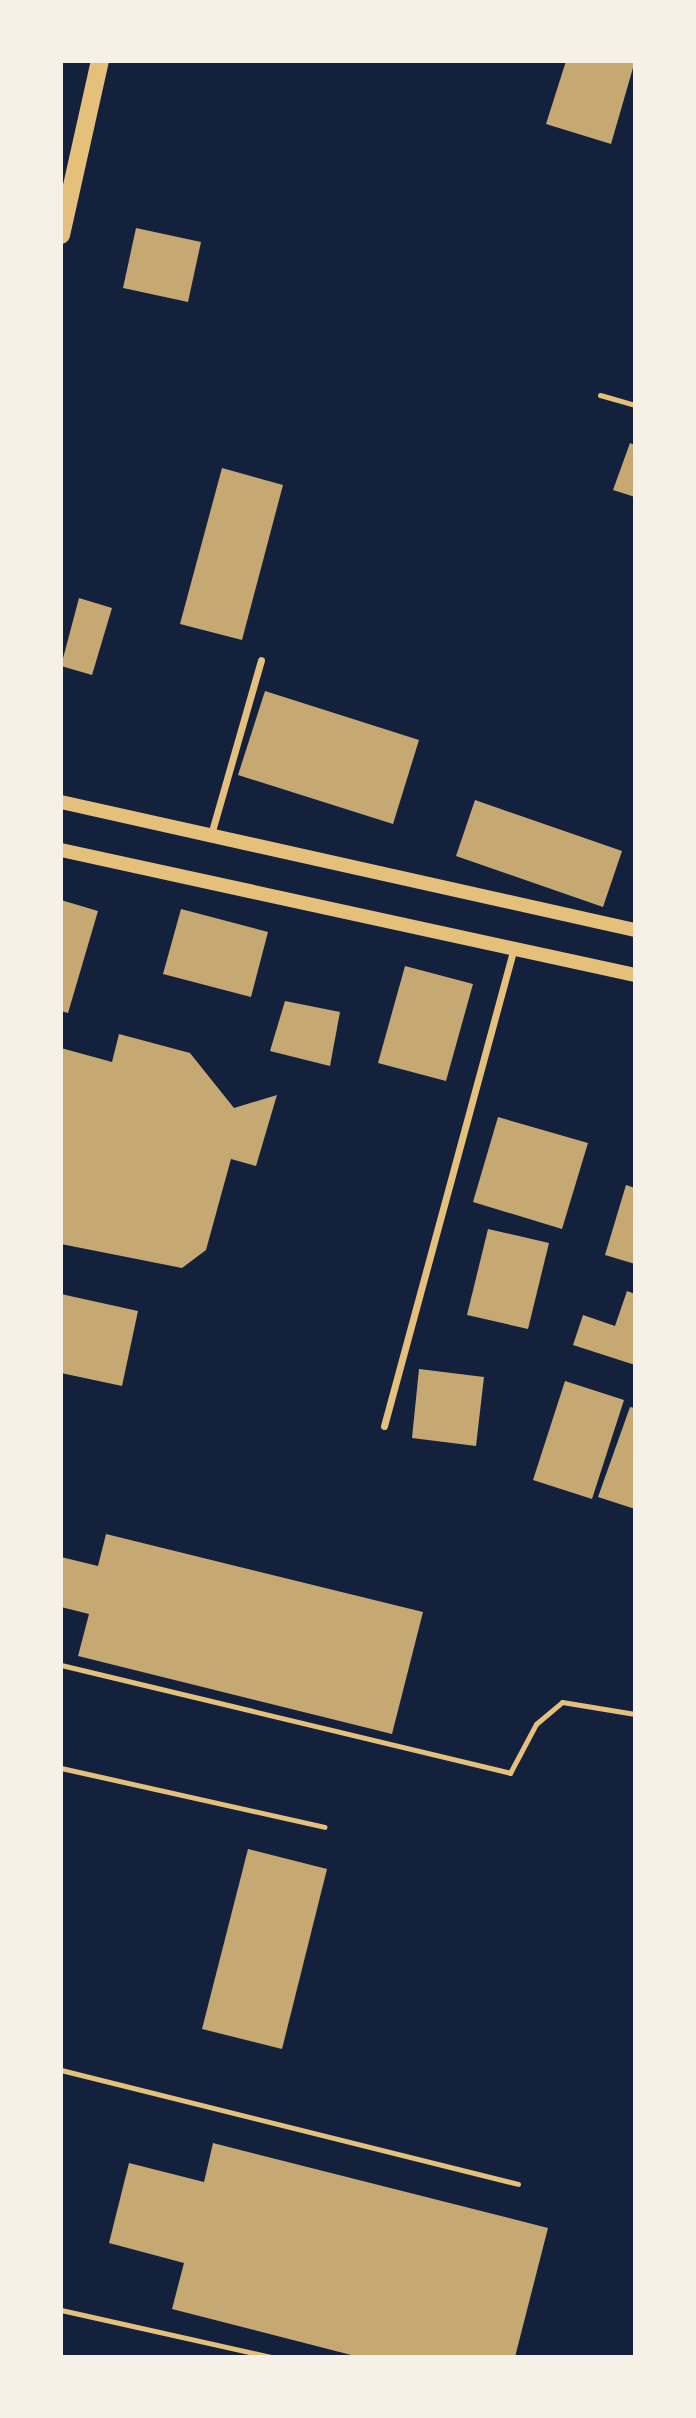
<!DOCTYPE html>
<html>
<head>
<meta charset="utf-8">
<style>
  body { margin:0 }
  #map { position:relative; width:696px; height:2418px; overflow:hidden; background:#14213d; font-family:"Golos Text",sans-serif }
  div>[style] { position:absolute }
  .building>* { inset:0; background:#c6a872 }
  .service>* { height:5px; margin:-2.5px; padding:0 2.5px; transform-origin:2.5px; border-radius:2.5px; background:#e5c07b }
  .minor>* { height:7px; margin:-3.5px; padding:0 3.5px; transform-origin:3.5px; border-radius:3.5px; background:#e5c07b }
  .secondary>* { height:14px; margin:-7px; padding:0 7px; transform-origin:7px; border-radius:7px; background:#e5c07b }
  .primary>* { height:18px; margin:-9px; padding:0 9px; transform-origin:9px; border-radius:9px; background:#e5c07b }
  span { translate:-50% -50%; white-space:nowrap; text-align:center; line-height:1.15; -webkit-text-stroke:7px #f6f1e7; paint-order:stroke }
  .frame { position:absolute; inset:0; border:63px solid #f6f1e7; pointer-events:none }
</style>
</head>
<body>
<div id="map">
  <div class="building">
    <div style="clip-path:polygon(566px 61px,635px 61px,611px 144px,546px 124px)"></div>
    <div style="clip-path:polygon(136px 228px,201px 242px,188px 302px,123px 288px)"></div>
    <div style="clip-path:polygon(630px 443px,635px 445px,635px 497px,613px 490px)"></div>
    <div style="clip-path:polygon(222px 468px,283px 485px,242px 640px,180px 624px)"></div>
    <div style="clip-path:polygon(79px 598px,112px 608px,92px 675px,61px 666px)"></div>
    <div style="clip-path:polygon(265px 691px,419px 740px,393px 824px,238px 775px)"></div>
    <div style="clip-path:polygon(475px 800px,622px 851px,603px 907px,456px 856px)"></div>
    <div style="clip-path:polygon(61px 900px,98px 911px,68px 1013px,61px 1011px)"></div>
    <div style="clip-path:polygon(181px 909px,268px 932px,251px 997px,163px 974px)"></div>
    <div style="clip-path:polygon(405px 966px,473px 984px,446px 1081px,378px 1063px)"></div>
    <div style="clip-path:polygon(285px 1001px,340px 1012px,330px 1066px,270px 1051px)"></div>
    <div style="clip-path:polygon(119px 1034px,190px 1053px,234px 1108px,277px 1095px,256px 1166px,231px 1159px,206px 1250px,182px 1268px,61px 1244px,61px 1048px,112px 1062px)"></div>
    <div style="clip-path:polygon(498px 1117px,588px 1143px,562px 1229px,473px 1202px)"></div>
    <div style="clip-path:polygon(626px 1185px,635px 1188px,635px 1264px,605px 1255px)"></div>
    <div style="clip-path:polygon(488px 1229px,549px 1243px,528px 1329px,467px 1315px)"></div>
    <div style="clip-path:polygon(627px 1291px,635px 1294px,635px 1365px,573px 1345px,583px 1315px,615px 1326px)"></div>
    <div style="clip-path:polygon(61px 1294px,138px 1311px,122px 1386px,61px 1373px)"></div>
    <div style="clip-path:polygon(419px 1369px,484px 1377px,476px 1446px,412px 1438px)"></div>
    <div style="clip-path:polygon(565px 1381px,624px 1400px,592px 1499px,533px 1480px)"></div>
    <div style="clip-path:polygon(630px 1407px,635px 1408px,635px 1509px,598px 1497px)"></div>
    <div style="clip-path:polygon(106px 1534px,423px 1612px,392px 1734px,78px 1656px,89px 1614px,61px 1607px,61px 1557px,98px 1566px)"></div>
    <div style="clip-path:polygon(248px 1849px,327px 1869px,282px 2049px,202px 2029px)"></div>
    <div style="clip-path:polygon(213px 2143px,548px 2228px,515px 2357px,359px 2357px,172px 2309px,184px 2263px,109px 2243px,129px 2163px,204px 2182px)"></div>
  </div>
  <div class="service">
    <div style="left:600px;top:395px;width:36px;rotate:16deg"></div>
    <div style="left:61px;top:1665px;width:462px;rotate:13.5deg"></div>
    <div style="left:510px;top:1773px;width:55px;rotate:-62deg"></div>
    <div style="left:536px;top:1724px;width:34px;rotate:-40deg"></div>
    <div style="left:562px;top:1702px;width:74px;rotate:9.3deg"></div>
    <div style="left:61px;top:1768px;width:270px;rotate:12.6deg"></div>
    <div style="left:61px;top:2070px;width:471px;rotate:14deg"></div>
    <div style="left:61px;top:2310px;width:216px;rotate:12.6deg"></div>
  </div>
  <div class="minor">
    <div style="left:210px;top:838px;width:185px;rotate:-74deg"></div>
    <div style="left:384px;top:1426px;width:494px;rotate:-74.8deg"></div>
  </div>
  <div class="secondary">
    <div style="left:61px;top:802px;width:588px;rotate:12.57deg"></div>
    <div style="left:61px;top:850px;width:587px;rotate:12.29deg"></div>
  </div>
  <div class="primary">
    <div style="left:61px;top:235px;width:178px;rotate:-77.4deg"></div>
  </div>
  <div class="frame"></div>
</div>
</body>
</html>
